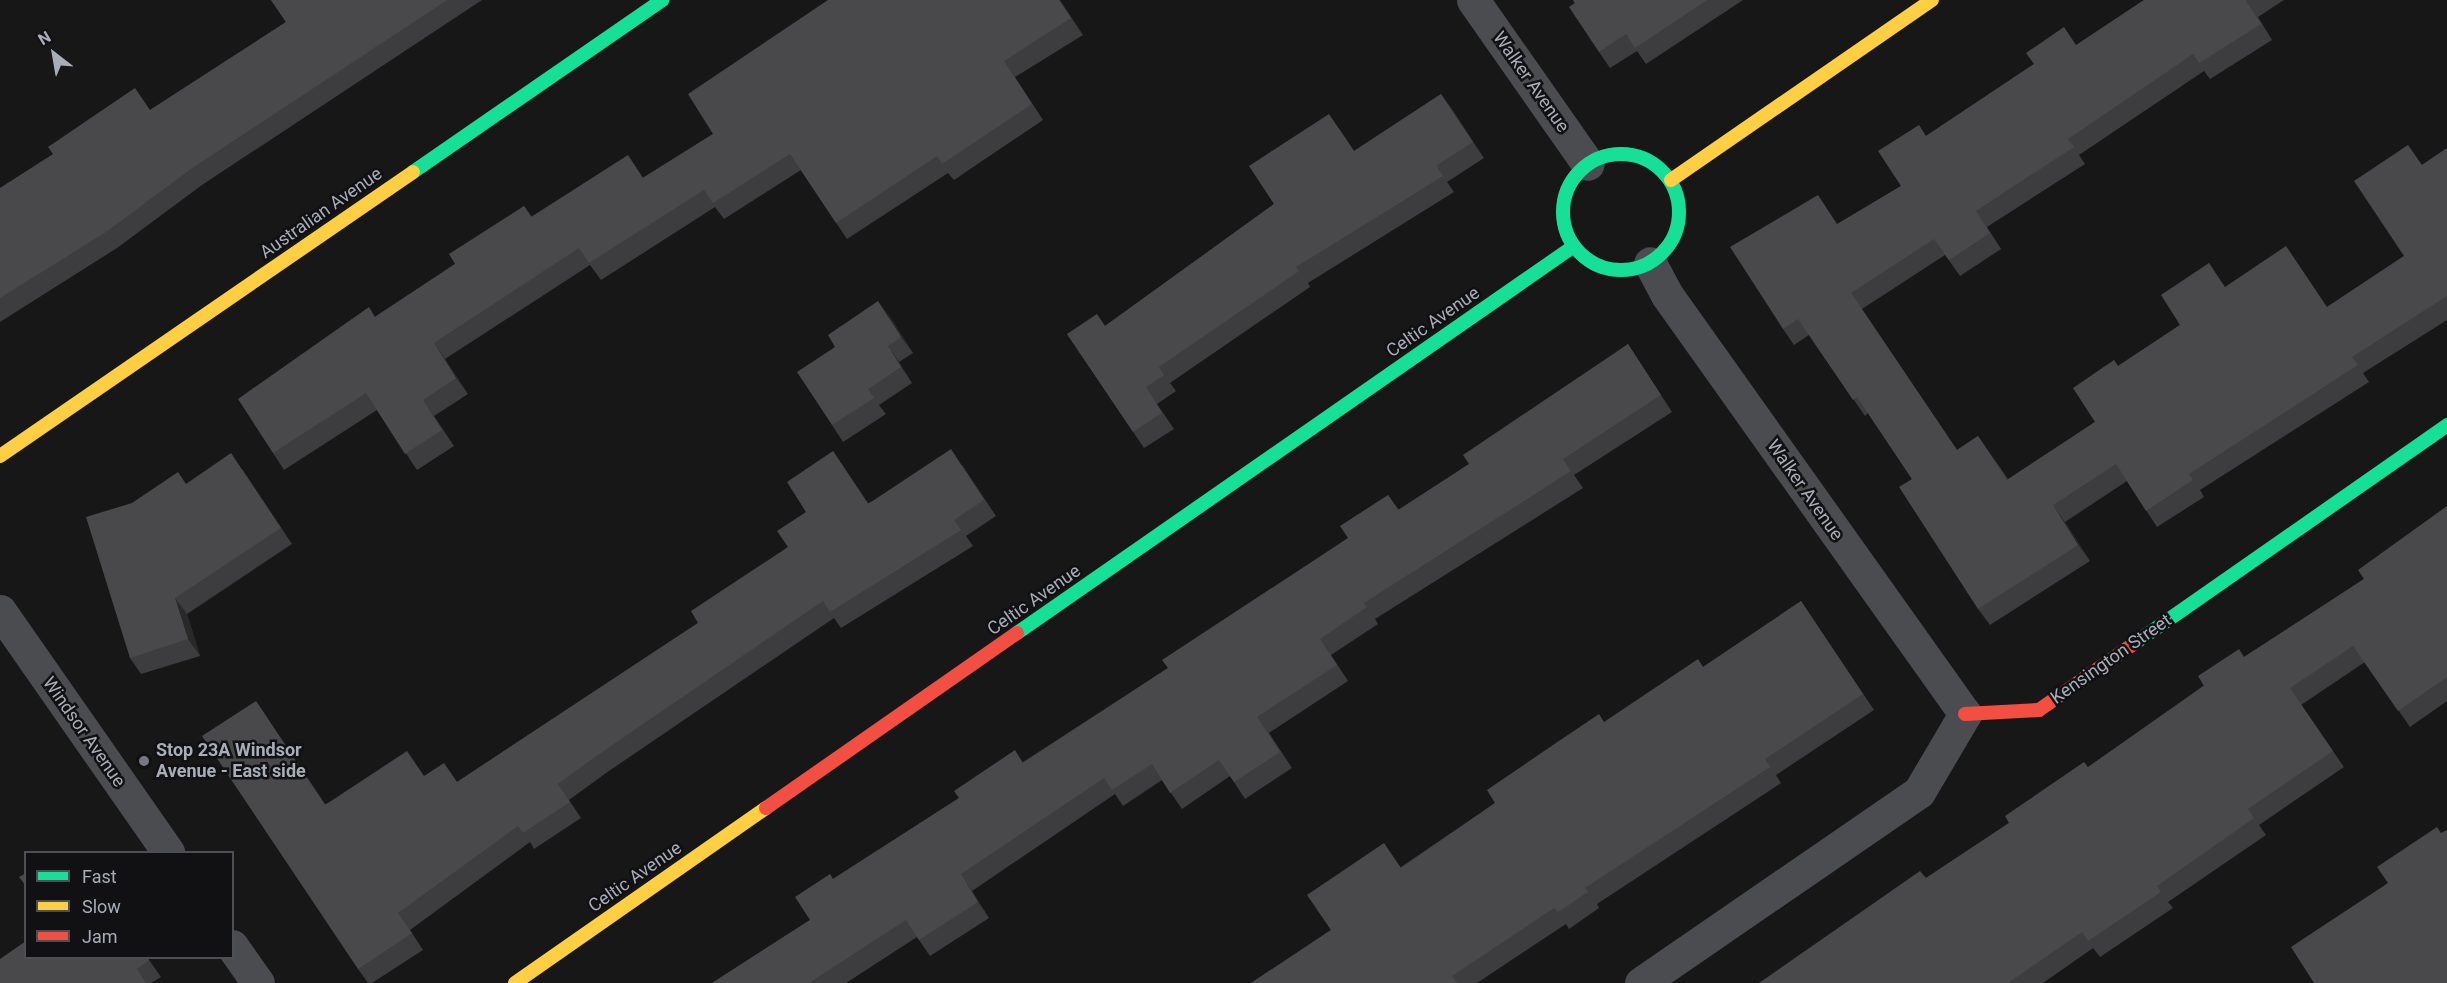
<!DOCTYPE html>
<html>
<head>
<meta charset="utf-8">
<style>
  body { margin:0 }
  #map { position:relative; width:2447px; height:983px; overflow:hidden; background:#171717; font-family:Roboto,sans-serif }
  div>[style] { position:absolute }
  .street>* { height:33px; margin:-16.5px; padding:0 16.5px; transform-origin:16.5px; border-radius:16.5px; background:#4b4c50 }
  .fast>* { height:14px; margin:-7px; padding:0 7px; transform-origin:7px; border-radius:7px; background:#16e098 }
  .fast>.ring { margin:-7px; padding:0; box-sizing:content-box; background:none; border:14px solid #16e098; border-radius:50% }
  .slow>* { height:14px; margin:-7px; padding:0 7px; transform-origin:7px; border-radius:7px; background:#ffcf43 }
  .jam>* { height:14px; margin:-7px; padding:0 7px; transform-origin:7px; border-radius:7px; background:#f24e42 }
  .wall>* { inset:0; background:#3d3d3f }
  .shaded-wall>* { inset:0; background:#29292a }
  .building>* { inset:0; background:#49494c }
  .dots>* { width:16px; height:16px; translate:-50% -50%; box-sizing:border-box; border:3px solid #111113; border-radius:50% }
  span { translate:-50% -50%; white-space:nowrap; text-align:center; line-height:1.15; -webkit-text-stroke:5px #111113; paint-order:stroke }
  .street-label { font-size:18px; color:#a8adb8 }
  .poi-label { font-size:18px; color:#a8adb8; font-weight:700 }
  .left { translate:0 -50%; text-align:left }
  .legend { position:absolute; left:24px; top:851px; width:210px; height:108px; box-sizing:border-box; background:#111113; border:2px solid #4d4f55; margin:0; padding:8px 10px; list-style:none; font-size:18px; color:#a8adb8 }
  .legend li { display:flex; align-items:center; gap:12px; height:30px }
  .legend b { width:30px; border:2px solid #4d4f55 }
  .north { position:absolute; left:24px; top:24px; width:60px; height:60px; -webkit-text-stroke:4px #111113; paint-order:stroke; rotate:329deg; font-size:16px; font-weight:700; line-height:24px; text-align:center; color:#a8adb8 }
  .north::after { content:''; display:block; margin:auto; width:21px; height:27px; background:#a8adb8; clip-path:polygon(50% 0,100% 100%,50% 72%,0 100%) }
</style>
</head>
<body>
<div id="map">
  <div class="street">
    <div style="left:1473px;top:0;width:200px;rotate:55deg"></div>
    <div style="left:0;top:611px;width:294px;rotate:55.1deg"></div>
    <div style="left:232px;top:946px;width:45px;rotate:54.9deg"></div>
    <div style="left:1641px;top:983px;width:337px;rotate:-34.5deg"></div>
    <div style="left:1919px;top:792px;width:91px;rotate:-59.5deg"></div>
    <div style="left:1965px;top:714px;width:514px;rotate:-125.42deg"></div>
    <div style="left:1667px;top:295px;width:36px;rotate:-118deg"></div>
  </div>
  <div class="fast">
    <div class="ring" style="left:1563px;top:154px;width:102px;height:102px"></div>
    <div style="left:413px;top:172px;width:303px;rotate:-34.6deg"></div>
    <div style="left:1017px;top:633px;width:678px;rotate:-34.79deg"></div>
    <div style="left:2135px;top:643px;width:381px;rotate:-34.9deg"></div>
  </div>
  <div class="slow">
    <div style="left:1671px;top:180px;width:317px;rotate:-34.6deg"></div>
    <div style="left:0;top:456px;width:501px;rotate:-34.51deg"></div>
    <div style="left:515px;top:983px;width:306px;rotate:-34.9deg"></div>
  </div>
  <div class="jam">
    <div style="left:1965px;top:714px;width:74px;rotate:-3.1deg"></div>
    <div style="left:2039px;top:710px;width:117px;rotate:-34.9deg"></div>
    <div style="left:766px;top:808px;width:306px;rotate:-34.9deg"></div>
  </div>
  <div class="wall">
    <div style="clip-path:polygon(271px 0,482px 0,202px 185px,117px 248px,0 322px,0 188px,150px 110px,286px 22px)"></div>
    <div style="clip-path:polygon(828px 0,1060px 0,1083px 35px,1015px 77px,1043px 120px,954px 180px,948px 173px,847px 239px,801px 170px,724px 219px,715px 207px,601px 280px,590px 265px,445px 359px,468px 394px,434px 416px,454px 446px,417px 470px,377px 410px,284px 470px,273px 453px,376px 316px,455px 264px,524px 206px,532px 217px,644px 177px,713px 134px)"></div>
    <div style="clip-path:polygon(1573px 0,1743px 0,1646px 64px,1637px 51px,1610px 68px,1599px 52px)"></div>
    <div style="clip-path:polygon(2144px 0,2284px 0,2258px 17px,2272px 40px,2210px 79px,2204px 71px,2079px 155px,2085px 164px,1987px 227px,2001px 249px,1960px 276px,1945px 255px,1862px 309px,1957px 450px,1978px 436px,2008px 479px,2095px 422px,2118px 366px,2180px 325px,2226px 287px,2327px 307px,2404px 256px,2422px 165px,2447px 148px,2447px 320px,2363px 373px,2369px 382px,2200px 490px,2204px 497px,2157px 527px,2127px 481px,2065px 522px,2090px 561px,1990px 625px,1978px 609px,1912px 479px,1868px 413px,1865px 416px,1809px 335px,1794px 345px,1783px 329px,1838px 224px,1901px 186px,1926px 136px,2034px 64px,2077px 45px)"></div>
    <div style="clip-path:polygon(1441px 94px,1484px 158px,1447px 182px,1454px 192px,1308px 283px,1310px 287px,1170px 383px,1176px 391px,1157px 404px,1174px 429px,1144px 448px,1067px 334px,1105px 326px,1274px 204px,1340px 130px,1354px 151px)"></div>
    <div style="clip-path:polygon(890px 317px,913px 353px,899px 362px,912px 383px,879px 405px,886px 414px,843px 442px,832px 425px)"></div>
    <div style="clip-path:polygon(1628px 344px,1672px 412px,1574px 475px,1583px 488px,1375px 619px,1378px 624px,1331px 655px,1348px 681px,1269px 733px,1292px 768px,1245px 799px,1230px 776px,1182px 809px,1162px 780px,1123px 806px,1115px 794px,972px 891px,989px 918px,930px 956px,917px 937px,846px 983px,712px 983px,810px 920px,833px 879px,959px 798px,1023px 762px,1168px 668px,1348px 538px,1388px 495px,1399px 510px,1469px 464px)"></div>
    <div style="clip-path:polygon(833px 451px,868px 503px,962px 465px,996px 516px,966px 536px,973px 546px,841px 628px,834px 618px,606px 773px,569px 800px,581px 818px,534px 849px,530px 842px,410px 930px,423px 950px,372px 983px,368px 983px,358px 969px,256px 701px,325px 804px,424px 776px,457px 782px,698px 623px,788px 547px,806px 512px)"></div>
    <div style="clip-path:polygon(242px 469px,292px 544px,187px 614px,200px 656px,141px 674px,130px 658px,132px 503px,186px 484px)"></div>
    <div style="clip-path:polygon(2447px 506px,2447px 701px,2410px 727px,2365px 662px,2301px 705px,2344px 767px,2259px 825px,2266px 835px,2168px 902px,2173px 908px,2100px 957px,2093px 948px,2043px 983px,1759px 983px,1926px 878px,2009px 823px,2244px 657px,2364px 579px)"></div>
    <div style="clip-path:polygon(1801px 601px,1874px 710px,1776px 775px,1781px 783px,1597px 904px,1599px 908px,1569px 929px,1566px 924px,1477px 983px,1251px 983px,1331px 930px,1401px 867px,1495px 803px,1605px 722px,1703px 667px)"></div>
    <div style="clip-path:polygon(147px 957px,161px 977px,151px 983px,0 983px)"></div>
  </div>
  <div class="shaded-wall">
    <div style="clip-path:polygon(1059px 0,1060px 0,1083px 35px,1071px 18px)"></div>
    <div style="clip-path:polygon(1441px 94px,1453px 110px,1484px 158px,1473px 142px)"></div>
    <div style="clip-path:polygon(878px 301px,890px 317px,913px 353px,901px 337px)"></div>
    <div style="clip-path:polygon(434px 343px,445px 359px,468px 394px,456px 378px)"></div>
    <div style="clip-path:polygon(888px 346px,899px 362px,912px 383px,901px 367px)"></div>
    <div style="clip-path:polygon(2053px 505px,2065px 522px,2090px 561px,2078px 545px)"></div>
    <div style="clip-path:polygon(175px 598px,187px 614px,200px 656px,188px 639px)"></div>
    <div style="clip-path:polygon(961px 874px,972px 891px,989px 918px,978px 902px)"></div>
  </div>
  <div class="building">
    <div style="clip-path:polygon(271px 0,447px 0,191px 169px,106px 232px,0 298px,0 188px,53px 154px,48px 147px,135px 88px,150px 110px,286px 22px)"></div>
    <div style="clip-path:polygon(828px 0,1059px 0,1071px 18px,1004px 61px,1032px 104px,942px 164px,937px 156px,836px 223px,790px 154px,713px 203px,704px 190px,589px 263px,579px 248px,434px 343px,456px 378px,423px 400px,442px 430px,405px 454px,366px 393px,273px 453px,238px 399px,369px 307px,375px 317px,455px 264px,449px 254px,524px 206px,531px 217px,628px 155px,643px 178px,713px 134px,688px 94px)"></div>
    <div style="clip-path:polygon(1573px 0,1707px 0,1635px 48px,1626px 34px,1599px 52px,1569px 7px,1575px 3px)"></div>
    <div style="clip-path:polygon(2144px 0,2248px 0,2246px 1px,2261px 24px,2199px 63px,2193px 54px,2068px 139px,2074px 147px,1976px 211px,1990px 233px,1949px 260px,1934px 239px,1851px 293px,1957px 450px,1978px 436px,2007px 480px,2095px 422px,2073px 388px,2114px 360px,2118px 366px,2180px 325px,2161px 295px,2209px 263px,2225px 287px,2286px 246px,2327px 307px,2404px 256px,2354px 181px,2408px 145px,2422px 165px,2447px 148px,2447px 296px,2352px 357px,2358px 365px,2189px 474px,2193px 480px,2146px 511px,2116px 464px,2053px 505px,2078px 545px,1978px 609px,1899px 487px,1912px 479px,1857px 397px,1853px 400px,1798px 319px,1783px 329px,1730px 247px,1818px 195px,1837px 224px,1901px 186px,1878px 151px,1919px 125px,1926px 136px,2034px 64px,2026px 53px,2064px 27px,2076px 45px)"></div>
    <div style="clip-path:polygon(1441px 94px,1473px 142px,1436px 166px,1443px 176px,1296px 267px,1299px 271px,1159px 367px,1164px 375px,1146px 387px,1162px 413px,1133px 432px,1067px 334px,1097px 314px,1105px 326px,1274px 204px,1249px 166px,1329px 114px,1354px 151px)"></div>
    <div style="clip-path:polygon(878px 301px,901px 337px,888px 346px,901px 367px,868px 389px,874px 398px,832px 425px,797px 372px,835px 347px,828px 335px)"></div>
    <div style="clip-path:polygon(1628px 344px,1661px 395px,1563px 459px,1571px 471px,1364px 603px,1367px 607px,1320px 639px,1337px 665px,1257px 717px,1280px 752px,1234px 782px,1219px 760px,1170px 793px,1152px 764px,1112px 790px,1104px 778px,961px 874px,978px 902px,919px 940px,906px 920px,809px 983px,712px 983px,810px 920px,795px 897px,830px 874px,833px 879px,959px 798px,954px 791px,1015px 750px,1023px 763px,1168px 668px,1162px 660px,1348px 538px,1340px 526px,1388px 495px,1398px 510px,1469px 464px,1463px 455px)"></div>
    <div style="clip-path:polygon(951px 449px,984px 500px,954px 520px,961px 530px,830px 612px,823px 601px,595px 757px,558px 784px,570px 802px,523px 833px,518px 826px,398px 913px,412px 933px,358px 969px,202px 736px,256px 701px,325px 805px,407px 751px,424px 776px,444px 763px,457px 782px,698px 623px,691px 611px,788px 547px,777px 531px,806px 512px,787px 482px,833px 451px,868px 504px)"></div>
    <div style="clip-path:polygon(231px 453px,281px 528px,175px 598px,188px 639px,130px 658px,86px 517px,132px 503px,178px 472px,186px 484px)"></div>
    <div style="clip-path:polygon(2447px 506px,2447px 677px,2398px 711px,2353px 646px,2290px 688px,2333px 751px,2248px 809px,2254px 818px,2157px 886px,2161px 892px,2088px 941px,2082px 932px,2008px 983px,1759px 983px,1920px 871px,1926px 878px,2009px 823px,2005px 816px,2084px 762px,2088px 767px,2204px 686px,2198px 676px,2239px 649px,2244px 657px,2364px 579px,2358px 570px)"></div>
    <div style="clip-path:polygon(1801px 601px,1863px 694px,1765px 759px,1770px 767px,1585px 888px,1588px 892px,1558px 912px,1554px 908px,1452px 976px,1457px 983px,1251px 983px,1331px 930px,1307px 895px,1384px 843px,1401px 868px,1495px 803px,1487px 790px,1553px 745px,1599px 714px,1604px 722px,1698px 659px,1703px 667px)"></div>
    <div style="clip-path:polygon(2437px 827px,2441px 833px,2447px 830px,2447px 983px,2314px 983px,2291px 947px,2388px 883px,2377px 867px)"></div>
    <div style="clip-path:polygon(26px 873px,26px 886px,19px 877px)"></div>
    <div style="clip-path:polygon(26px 941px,26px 957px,147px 957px,149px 960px,137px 969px,146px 983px,0 983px,0 959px)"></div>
  </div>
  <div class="dots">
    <div style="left:144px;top:761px;background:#757880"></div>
  </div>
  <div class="street-label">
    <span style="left:1531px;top:82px;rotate:55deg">Walker Avenue</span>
    <span style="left:321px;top:213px;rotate:-35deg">Australian Avenue</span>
    <span style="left:1433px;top:322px;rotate:-35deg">Celtic Avenue</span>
    <span style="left:1805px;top:490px;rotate:55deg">Walker Avenue</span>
    <span style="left:1034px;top:600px;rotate:-35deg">Celtic Avenue</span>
    <span style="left:2111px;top:659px;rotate:-35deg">Kensington Street</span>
    <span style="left:84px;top:732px;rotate:55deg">Windsor Avenue</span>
    <span style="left:635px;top:877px;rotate:-35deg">Celtic Avenue</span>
  </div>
  <div class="poi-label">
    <span class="left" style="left:156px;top:761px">Stop 23A Windsor<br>Avenue - East side</span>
  </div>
  <ul class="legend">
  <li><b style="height:8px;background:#16e098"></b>Fast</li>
  <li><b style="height:8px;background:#ffcf43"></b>Slow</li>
  <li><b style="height:8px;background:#f24e42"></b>Jam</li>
  </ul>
  <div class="north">N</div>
</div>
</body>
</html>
